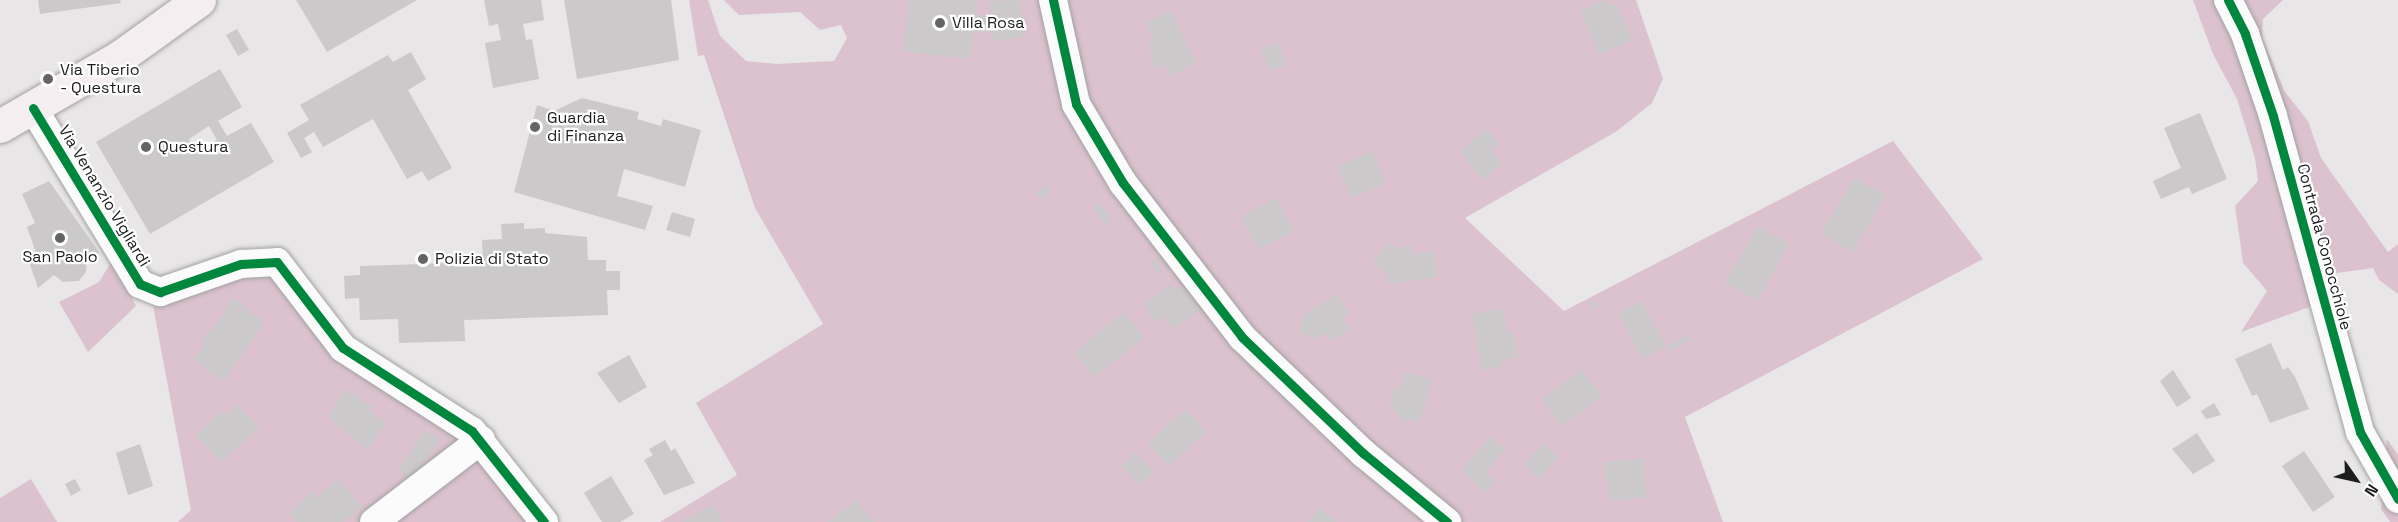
<!DOCTYPE html>
<html>
<head>
<meta charset="utf-8">
<style>
  body { margin:0 }
  #map { position:relative; width:2398px; height:522px; overflow:hidden; background:#e8e6e7; font-family:"Space Grotesk",sans-serif }
  div>[style] { position:absolute }
  .green>* { inset:0; background:#dbc2ce }
  .building>* { inset:0; background:#cbc9ca }
  .roads { filter:drop-shadow(0 0 2px #a3a2a2) drop-shadow(0 0 2px #a3a2a2) }
  .minor>* { height:28px; margin:-14px; padding:0 14px; transform-origin:14px; border-radius:14px; background:#fcfbfb }
  .major>* { height:33px; margin:-16.5px; padding:0 16.5px; transform-origin:16.5px; border-radius:16.5px; background:#f4eef1 }
  .cycleway>* { height:9px; margin:-4.5px; padding:0 4.5px; transform-origin:4.5px; border-radius:4.5px; background:#00873e }
  .dots>* { width:16px; height:16px; translate:-50% -50%; box-sizing:border-box; border:3px solid #fff; border-radius:50% }
  span { translate:-50% -50%; white-space:nowrap; text-align:center; line-height:1.15; -webkit-text-stroke:4.5px #fff; paint-order:stroke }
  .poi-label { font-size:16px; color:#1e1d1d }
  .left { translate:0 -50%; text-align:left }
  .street-label { font-size:16px; color:#1e1d1d }
  .north { position:absolute; left:2326px; top:450px; width:60px; height:60px; -webkit-text-stroke:4px #fff; paint-order:stroke; rotate:124deg; font-size:16px; font-weight:700; line-height:24px; text-align:center; color:#1e1d1d }
  .north::after { content:''; display:block; margin:auto; width:21px; height:27px; background:#1e1d1d; clip-path:polygon(50% 0,100% 100%,50% 72%,0 100%) }
</style>
</head>
<body>
<div id="map">
  <div class="green">
    <div style="clip-path:polygon(689px 0,708px 0,720px 36px,746px 61px,777px 64px,834px 61px,847px 38px,841px 25px,820px 30px,800px 12px,739px 15px,724px 0,1636px 0,1663px 79px,1652px 103px,1617px 131px,1465px 218px,1564px 311px,1893px 141px,1983px 259px,1685px 417px,1723px 522px,660px 522px,737px 475px,696px 403px,823px 324px,755px 208px,704px 55px,698px 56px)"></div>
    <div style="clip-path:polygon(2193px 0,2283px 0,2263px 19px,2262px 37px,2285px 92px,2308px 121px,2321px 158px,2388px 252px,2398px 244px,2398px 294px,2379px 280px,2373px 268px,2330px 274px,2337px 297px,2241px 332px,2267px 291px,2243px 263px,2235px 206px,2258px 181px,2255px 158px,2237px 99px,2213px 54px)"></div>
    <div style="clip-path:polygon(113px 259px,136px 306px,88px 352px,59px 302px,99px 282px)"></div>
    <div style="clip-path:polygon(252px 272px,274px 277px,462px 437px,534px 522px,178px 522px,191px 510px,153px 306px)"></div>
    <div style="clip-path:polygon(2387px 439px,2398px 455px,2398px 522px,2390px 522px,2381px 509px)"></div>
    <div style="clip-path:polygon(31px 479px,57px 522px,0 522px,0 498px)"></div>
  </div>
  <div class="building">
    <div style="clip-path:polygon(38px 0,120px 0,121px 3px,40px 14px)"></div>
    <div style="clip-path:polygon(296px 0,417px 0,327px 52px)"></div>
    <div style="clip-path:polygon(484px 0,541px 0,544px 20px,523px 24px,526px 40px,532px 39px,539px 79px,493px 88px,485px 43px,501px 40px,498px 24px,489px 26px)"></div>
    <div style="clip-path:polygon(564px 0,671px 0,679px 60px,577px 79px)"></div>
    <div style="clip-path:polygon(909px 0,977px 0,975px 14px,990px 16px,990px 1px,1020px 0,1024px 37px,994px 41px,992px 32px,974px 31px,970px 59px,903px 51px)"></div>
    <div style="clip-path:polygon(1604px 0,1611px 6px,1616px 4px,1632px 40px,1599px 55px,1580px 11px)"></div>
    <div style="clip-path:polygon(1170px 10px,1196px 63px,1171px 76px,1165px 65px,1157px 69px,1149px 54px,1153px 52px,1148px 42px,1154px 39px,1146px 22px)"></div>
    <div style="clip-path:polygon(237px 29px,249px 50px,238px 56px,226px 35px)"></div>
    <div style="clip-path:polygon(1278px 43px,1286px 64px,1270px 71px,1261px 49px)"></div>
    <div style="clip-path:polygon(411px 52px,426px 79px,408px 90px,452px 168px,428px 181px,422px 171px,407px 179px,373px 119px,323px 147px,314px 132px,304px 138px,312px 152px,301px 158px,287px 133px,309px 120px,300px 105px,388px 55px,393px 62px)"></div>
    <div style="clip-path:polygon(evenodd,220px 69px,242px 107px,218px 121px,227px 136px,251px 123px,274px 162px,150px 234px,96px 142px,220px 69px,209px 126px,217px 140px,196px 152px,189px 139px,209px 126px)"></div>
    <div style="clip-path:polygon(582px 98px,639px 112px,637px 119px,661px 126px,663px 119px,701px 130px,685px 187px,624px 169px,617px 196px,653px 206px,645px 230px,514px 192px,537px 105px,554px 111px)"></div>
    <div style="clip-path:polygon(2200px 113px,2227px 179px,2192px 194px,2189px 187px,2161px 199px,2153px 181px,2181px 168px,2164px 128px)"></div>
    <div style="clip-path:polygon(1487px 129px,1499px 144px,1491px 150px,1502px 164px,1482px 180px,1459px 151px)"></div>
    <div style="clip-path:polygon(1372px 151px,1386px 182px,1352px 198px,1337px 167px)"></div>
    <div style="clip-path:polygon(1855px 177px,1886px 196px,1852px 252px,1821px 233px)"></div>
    <div style="clip-path:polygon(49px 181px,99px 252px,97px 257px,87px 256px,86px 272px,79px 281px,63px 282px,54px 275px,38px 288px,28px 259px,36px 253px,27px 227px,35px 223px,22px 194px)"></div>
    <div style="clip-path:polygon(1046px 184px,1051px 191px,1041px 199px,1036px 193px)"></div>
    <div style="clip-path:polygon(1276px 198px,1294px 231px,1258px 250px,1241px 217px)"></div>
    <div style="clip-path:polygon(1099px 203px,1112px 220px,1105px 225px,1093px 207px)"></div>
    <div style="clip-path:polygon(672px 212px,695px 219px,690px 237px,666px 230px)"></div>
    <div style="clip-path:polygon(524px 223px,524px 229px,545px 228px,545px 233px,587px 237px,588px 260px,606px 260px,606px 271px,620px 271px,620px 290px,607px 290px,608px 315px,464px 320px,465px 341px,399px 343px,398px 319px,360px 320px,359px 298px,345px 299px,344px 276px,360px 275px,360px 266px,483px 262px,482px 240px,502px 239px,501px 224px)"></div>
    <div style="clip-path:polygon(1758px 226px,1789px 244px,1757px 301px,1725px 283px)"></div>
    <div style="clip-path:polygon(1389px 242px,1398px 248px,1411px 245px,1412px 254px,1434px 250px,1437px 277px,1388px 284px,1386px 273px,1373px 263px)"></div>
    <div style="clip-path:polygon(1161px 256px,1163px 260px,1158px 264px,1162px 270px,1158px 273px,1150px 263px)"></div>
    <div style="clip-path:polygon(1172px 285px,1176px 290px,1184px 285px,1200px 311px,1172px 329px,1164px 315px,1154px 321px,1143px 303px)"></div>
    <div style="clip-path:polygon(1337px 294px,1349px 313px,1343px 318px,1350px 329px,1332px 341px,1324px 333px,1314px 339px,1300px 332px,1304px 315px)"></div>
    <div style="clip-path:polygon(232px 297px,264px 322px,224px 381px,193px 360px,204px 345px,200px 342px,221px 318px)"></div>
    <div style="clip-path:polygon(1595px 300px,1599px 306px,1593px 310px,1589px 303px)"></div>
    <div style="clip-path:polygon(1641px 301px,1666px 346px,1642px 359px,1618px 313px)"></div>
    <div style="clip-path:polygon(1503px 308px,1507px 332px,1513px 331px,1518px 357px,1502px 360px,1503px 366px,1482px 370px,1472px 314px)"></div>
    <div style="clip-path:polygon(1124px 312px,1144px 338px,1094px 377px,1074px 352px)"></div>
    <div style="clip-path:polygon(1688px 334px,1691px 340px,1669px 352px,1666px 346px)"></div>
    <div style="clip-path:polygon(2271px 343px,2283px 370px,2288px 367px,2295px 377px,2309px 409px,2270px 423px,2257px 394px,2252px 396px,2235px 359px)"></div>
    <div style="clip-path:polygon(629px 355px,647px 387px,619px 403px,597px 373px)"></div>
    <div style="clip-path:polygon(1582px 369px,1602px 397px,1562px 426px,1542px 399px)"></div>
    <div style="clip-path:polygon(2173px 370px,2191px 398px,2177px 407px,2160px 381px)"></div>
    <div style="clip-path:polygon(1405px 372px,1432px 379px,1420px 422px,1409px 420px,1403px 424px,1390px 404px,1394px 387px,1401px 388px)"></div>
    <div style="clip-path:polygon(346px 389px,372px 406px,369px 411px,386px 423px,368px 450px,328px 417px)"></div>
    <div style="clip-path:polygon(2214px 403px,2221px 415px,2206px 419px,2201px 411px)"></div>
    <div style="clip-path:polygon(237px 405px,259px 427px,222px 462px,196px 435px,220px 412px,227px 414px)"></div>
    <div style="clip-path:polygon(1186px 409px,1206px 432px,1169px 466px,1148px 443px)"></div>
    <div style="clip-path:polygon(425px 430px,440px 439px,412px 480px,398px 470px)"></div>
    <div style="clip-path:polygon(2197px 433px,2215px 461px,2193px 474px,2172px 449px)"></div>
    <div style="clip-path:polygon(1491px 437px,1505px 450px,1485px 472px,1495px 482px,1486px 493px,1461px 470px)"></div>
    <div style="clip-path:polygon(665px 440px,671px 451px,675px 448px,695px 483px,664px 495px,644px 460px,653px 455px,649px 449px)"></div>
    <div style="clip-path:polygon(1544px 443px,1558px 458px,1538px 479px,1523px 464px)"></div>
    <div style="clip-path:polygon(140px 444px,153px 486px,128px 495px,116px 453px)"></div>
    <div style="clip-path:polygon(2304px 451px,2335px 497px,2313px 512px,2282px 466px)"></div>
    <div style="clip-path:polygon(1135px 452px,1154px 472px,1140px 486px,1121px 466px)"></div>
    <div style="clip-path:polygon(1643px 458px,1647px 497px,1609px 501px,1604px 462px)"></div>
    <div style="clip-path:polygon(611px 476px,634px 514px,620px 522px,602px 522px,584px 493px)"></div>
    <div style="clip-path:polygon(75px 479px,81px 490px,71px 496px,65px 484px)"></div>
    <div style="clip-path:polygon(338px 479px,362px 507px,344px 522px,297px 522px,289px 513px,313px 492px,317px 497px)"></div>
    <div style="clip-path:polygon(856px 500px,874px 522px,828px 522px)"></div>
    <div style="clip-path:polygon(713px 504px,723px 522px,682px 522px)"></div>
    <div style="clip-path:polygon(1320px 508px,1337px 522px,1308px 522px)"></div>
  </div>
  <div class="roads">
    <div class="minor">
      <div style="left:1053px;top:0;width:107px;rotate:77.5deg"></div>
      <div style="left:1076px;top:104px;width:92px;rotate:59.3deg"></div>
      <div style="left:1123px;top:183px;width:195px;rotate:52.3deg"></div>
      <div style="left:1242px;top:337px;width:168px;rotate:43.8deg"></div>
      <div style="left:1363px;top:453px;width:109px;rotate:39.4deg"></div>
      <div style="left:2228px;top:0;width:38px;rotate:63deg"></div>
      <div style="left:2245px;top:34px;width:87px;rotate:71.1deg"></div>
      <div style="left:2273px;top:116px;width:328px;rotate:74.6deg"></div>
      <div style="left:2360px;top:432px;width:77px;rotate:60.4deg"></div>
      <div style="left:33px;top:108px;width:206px;rotate:58.7deg"></div>
      <div style="left:140px;top:284px;width:22px;rotate:22deg"></div>
      <div style="left:160px;top:292px;width:86px;rotate:-19.1deg"></div>
      <div style="left:241px;top:264px;width:36px;rotate:-3deg"></div>
      <div style="left:277px;top:262px;width:108px;rotate:52.5deg"></div>
      <div style="left:343px;top:348px;width:153px;rotate:32.8deg"></div>
      <div style="left:472px;top:431px;width:116px;rotate:51.6deg"></div>
      <div style="left:374px;top:522px;width:135px;rotate:-37.5deg"></div>
    </div>
    <div class="major">
      <div style="left:0;top:126px;width:140px;rotate:-30deg"></div>
      <div style="left:121px;top:56px;width:96px;rotate:-35.7deg"></div>
    </div>
  </div>
  <div class="cycleway">
    <div style="left:1053px;top:0;width:107px;rotate:77.5deg"></div>
    <div style="left:1076px;top:104px;width:92px;rotate:59.3deg"></div>
    <div style="left:1123px;top:183px;width:195px;rotate:52.3deg"></div>
    <div style="left:1242px;top:337px;width:168px;rotate:43.8deg"></div>
    <div style="left:1363px;top:453px;width:109px;rotate:39.4deg"></div>
    <div style="left:2228px;top:0;width:38px;rotate:63deg"></div>
    <div style="left:2245px;top:34px;width:87px;rotate:71.1deg"></div>
    <div style="left:2273px;top:116px;width:328px;rotate:74.6deg"></div>
    <div style="left:2360px;top:432px;width:77px;rotate:60.4deg"></div>
    <div style="left:33px;top:108px;width:206px;rotate:58.7deg"></div>
    <div style="left:140px;top:284px;width:22px;rotate:22deg"></div>
    <div style="left:160px;top:292px;width:86px;rotate:-19.1deg"></div>
    <div style="left:241px;top:264px;width:36px;rotate:-3deg"></div>
    <div style="left:277px;top:262px;width:108px;rotate:52.5deg"></div>
    <div style="left:343px;top:348px;width:153px;rotate:32.8deg"></div>
    <div style="left:472px;top:431px;width:116px;rotate:51.6deg"></div>
  </div>
  <div class="dots">
    <div style="left:940px;top:23px;background:#656364"></div>
    <div style="left:48px;top:79px;background:#656364"></div>
    <div style="left:535px;top:127px;background:#656364"></div>
    <div style="left:146px;top:147px;background:#656364"></div>
    <div style="left:60px;top:238px;background:#656364"></div>
    <div style="left:423px;top:259px;background:#656364"></div>
  </div>
  <div class="poi-label">
    <span class="left" style="left:952px;top:23px">Villa Rosa</span>
    <span class="left" style="left:60px;top:79px">Via Tiberio<br>- Questura</span>
    <span class="left" style="left:547px;top:127px">Guardia<br>di Finanza</span>
    <span class="left" style="left:158px;top:147px">Questura</span>
    <span style="left:60px;top:257px">San Paolo</span>
    <span class="left" style="left:435px;top:259px">Polizia di Stato</span>
  </div>
  <div class="street-label">
    <span style="left:104px;top:196px;rotate:59deg">Via Venanzio Vigliardi</span>
    <span style="left:2324px;top:247px;rotate:75deg">Contrada Conocchiole</span>
  </div>
  <div class="north">N</div>
</div>
</body>
</html>
